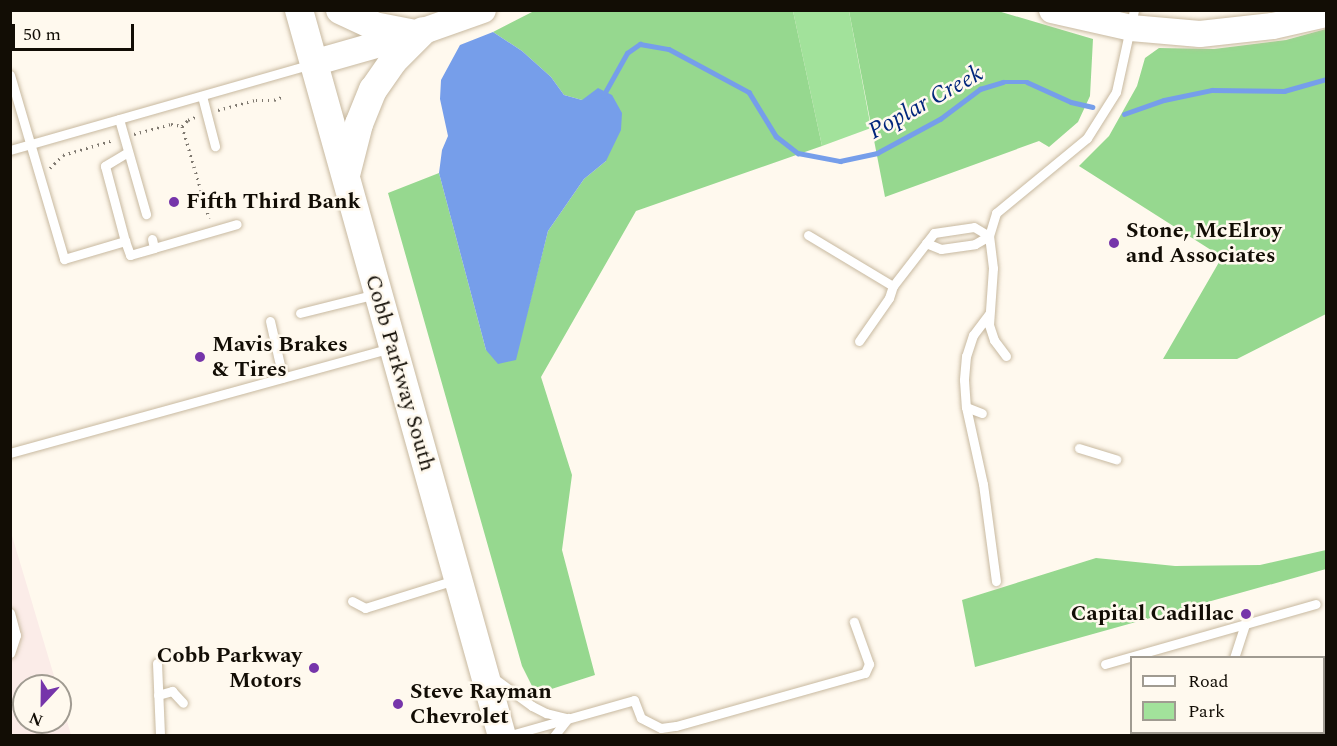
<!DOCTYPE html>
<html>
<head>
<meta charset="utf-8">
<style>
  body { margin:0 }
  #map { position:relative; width:1337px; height:746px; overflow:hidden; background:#fff9ee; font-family:Spectral,serif }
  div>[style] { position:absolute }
  .industrial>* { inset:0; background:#fbece8 }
  .green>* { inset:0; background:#a2e29b }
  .forest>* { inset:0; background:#96d88f }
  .water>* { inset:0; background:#769eea }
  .stream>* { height:4.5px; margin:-2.25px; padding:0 2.25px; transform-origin:2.25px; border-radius:2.25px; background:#769eea }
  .path>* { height:3px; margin-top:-1.5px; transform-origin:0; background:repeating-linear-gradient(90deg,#7f7970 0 1.5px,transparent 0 6px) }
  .roads { filter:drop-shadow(0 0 2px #c8b9a0) drop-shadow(0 0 2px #c8b9a0) }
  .lane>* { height:9px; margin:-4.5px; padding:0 4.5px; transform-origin:4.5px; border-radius:4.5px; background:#fff }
  .secondary>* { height:26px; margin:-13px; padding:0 13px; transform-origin:13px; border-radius:13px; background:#fff }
  .primary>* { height:28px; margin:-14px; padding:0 14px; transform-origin:14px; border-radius:14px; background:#fff }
  .dots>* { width:16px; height:16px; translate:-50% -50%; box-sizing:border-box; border:3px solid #fff9ee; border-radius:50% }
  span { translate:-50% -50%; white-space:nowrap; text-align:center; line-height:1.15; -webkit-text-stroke:5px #fff9ee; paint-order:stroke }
  .poi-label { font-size:22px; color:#120d05; font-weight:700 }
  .left { translate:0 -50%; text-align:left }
  .right { translate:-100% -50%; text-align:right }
  .street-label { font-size:22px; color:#120d05 }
  .water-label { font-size:24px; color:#01267c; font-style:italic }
  .frame { position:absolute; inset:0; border:12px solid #120d05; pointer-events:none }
  .legend { position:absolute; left:1130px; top:656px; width:195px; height:78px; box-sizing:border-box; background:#fff9ee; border:2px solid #a09b91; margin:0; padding:8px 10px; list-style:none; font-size:18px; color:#120d05 }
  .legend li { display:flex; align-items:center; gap:12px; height:30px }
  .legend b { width:30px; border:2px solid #a09b91 }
  .north { position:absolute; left:12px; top:674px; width:60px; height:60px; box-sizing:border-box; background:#fff9ee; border:2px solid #a09b91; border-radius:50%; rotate:202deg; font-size:16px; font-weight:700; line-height:24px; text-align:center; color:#120d05 }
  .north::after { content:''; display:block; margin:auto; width:21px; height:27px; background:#7635aa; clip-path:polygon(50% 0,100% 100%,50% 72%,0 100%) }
  .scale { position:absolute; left:12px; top:24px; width:122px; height:27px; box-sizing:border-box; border:3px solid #120d05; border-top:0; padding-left:8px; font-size:18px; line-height:21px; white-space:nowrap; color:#120d05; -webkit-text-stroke:4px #fff9ee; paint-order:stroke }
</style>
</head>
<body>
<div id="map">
  <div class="industrial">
    <div style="clip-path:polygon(10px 529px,57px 686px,24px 686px,24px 722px,60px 722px,60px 697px,71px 735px,11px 735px)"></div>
  </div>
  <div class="green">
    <div style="clip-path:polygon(793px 11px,849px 11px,871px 128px,822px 146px)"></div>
  </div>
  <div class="forest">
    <div style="clip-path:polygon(534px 11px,793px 11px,822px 146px,636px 211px,541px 377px,572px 475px,562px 550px,595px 675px,536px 694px,522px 666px,388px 193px,439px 173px,486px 350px,515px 360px,548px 231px,584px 179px,606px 161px,582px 100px,564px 95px,551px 77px,522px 51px,493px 32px)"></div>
    <div style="clip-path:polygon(849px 11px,998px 11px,1093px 39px,1090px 96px,1078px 122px,1049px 147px,1039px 141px,885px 197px)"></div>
    <div style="clip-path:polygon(1326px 29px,1326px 314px,1237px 359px,1163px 359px,1222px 257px,1079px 166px,1109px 136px,1137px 86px,1145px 58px,1159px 48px,1214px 49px,1286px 40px)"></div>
    <div style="clip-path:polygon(1326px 550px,1326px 569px,975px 667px,962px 600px,1096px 558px,1175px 566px,1260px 565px)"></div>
  </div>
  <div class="water">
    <div style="clip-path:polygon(493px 32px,522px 51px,551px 77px,564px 95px,582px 100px,598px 88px,612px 95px,622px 113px,621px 130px,606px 161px,584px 179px,548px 231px,516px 360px,498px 364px,486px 350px,439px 173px,442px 150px,448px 136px,440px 99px,441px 80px,460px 45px)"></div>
  </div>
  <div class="stream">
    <div style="left:603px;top:96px;width:49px;rotate:-60.8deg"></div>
    <div style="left:627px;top:53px;width:16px;rotate:-35deg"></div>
    <div style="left:640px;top:44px;width:29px;rotate:10deg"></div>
    <div style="left:669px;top:49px;width:91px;rotate:28.3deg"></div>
    <div style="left:749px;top:92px;width:52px;rotate:58.5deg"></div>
    <div style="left:776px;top:136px;width:28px;rotate:38deg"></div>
    <div style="left:798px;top:153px;width:43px;rotate:10.8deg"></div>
    <div style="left:840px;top:161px;width:38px;rotate:-12deg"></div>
    <div style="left:877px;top:153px;width:72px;rotate:-28.4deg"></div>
    <div style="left:940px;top:119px;width:50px;rotate:-36.9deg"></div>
    <div style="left:980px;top:89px;width:24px;rotate:-17deg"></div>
    <div style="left:1003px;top:82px;width:24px"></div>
    <div style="left:1027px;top:82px;width:48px;rotate:24.4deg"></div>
    <div style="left:1071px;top:102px;width:22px;rotate:13deg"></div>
    <div style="left:1124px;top:114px;width:42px;rotate:-19.3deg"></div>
    <div style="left:1164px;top:100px;width:49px;rotate:-11.8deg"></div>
    <div style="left:1212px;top:90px;width:72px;rotate:0.8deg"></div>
    <div style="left:1284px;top:91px;width:44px;rotate:-15.9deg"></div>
  </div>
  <div class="path">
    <div style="left:218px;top:110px;width:39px;rotate:-15deg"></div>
    <div style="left:256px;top:100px;width:18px"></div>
    <div style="left:274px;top:100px;width:11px;rotate:-22deg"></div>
    <div style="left:182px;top:126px;width:96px;rotate:73.6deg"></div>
    <div style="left:134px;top:134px;width:38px;rotate:-15deg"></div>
    <div style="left:171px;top:124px;width:11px;rotate:10deg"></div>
    <div style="left:182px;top:126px;width:8px;rotate:-45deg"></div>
    <div style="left:188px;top:120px;width:8px;rotate:-23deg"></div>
    <div style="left:50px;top:168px;width:18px;rotate:-45deg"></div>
    <div style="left:63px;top:155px;width:53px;rotate:-16.4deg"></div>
  </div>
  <div class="roads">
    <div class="lane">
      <div style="left:10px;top:75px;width:192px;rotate:73.6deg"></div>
      <div style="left:64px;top:259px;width:64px;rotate:-16.4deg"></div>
      <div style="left:202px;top:96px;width:52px;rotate:75.4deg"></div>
      <div style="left:119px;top:119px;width:99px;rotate:74.1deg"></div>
      <div style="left:10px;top:150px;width:313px;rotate:-15.9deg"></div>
      <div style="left:128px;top:152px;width:27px;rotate:149deg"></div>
      <div style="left:105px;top:166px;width:78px;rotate:75.1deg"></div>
      <div style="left:125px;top:241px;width:15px;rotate:70deg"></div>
      <div style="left:130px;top:255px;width:25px;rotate:-16deg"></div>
      <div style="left:808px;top:235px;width:99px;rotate:31deg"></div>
      <div style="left:152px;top:239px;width:9px;rotate:77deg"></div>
      <div style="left:154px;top:248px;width:86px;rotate:-16.1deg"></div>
      <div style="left:926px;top:243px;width:16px;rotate:22deg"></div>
      <div style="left:941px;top:249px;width:34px;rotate:-8deg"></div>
      <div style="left:975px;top:244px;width:16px;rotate:-30deg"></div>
      <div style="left:300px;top:313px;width:78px;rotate:-14deg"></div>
      <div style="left:989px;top:314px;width:26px;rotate:127deg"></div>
      <div style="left:973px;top:335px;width:22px;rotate:108deg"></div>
      <div style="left:966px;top:356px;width:24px;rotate:95deg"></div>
      <div style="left:964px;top:380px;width:27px;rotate:86deg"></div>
      <div style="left:966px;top:407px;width:79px;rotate:77.6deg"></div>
      <div style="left:983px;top:484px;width:98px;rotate:82.4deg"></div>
      <div style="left:270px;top:321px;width:58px;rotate:77.2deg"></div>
      <div style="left:859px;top:341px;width:52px;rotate:-55.1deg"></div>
      <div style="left:889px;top:298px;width:13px;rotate:-72deg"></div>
      <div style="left:893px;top:286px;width:67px;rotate:-52.3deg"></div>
      <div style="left:934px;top:233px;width:40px;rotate:-8.5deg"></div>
      <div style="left:974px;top:227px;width:17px;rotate:31deg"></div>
      <div style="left:1006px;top:356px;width:20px;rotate:-127deg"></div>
      <div style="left:994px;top:340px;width:16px;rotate:-108deg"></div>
      <div style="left:989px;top:325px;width:57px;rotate:-86deg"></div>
      <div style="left:993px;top:268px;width:32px;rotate:-97deg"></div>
      <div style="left:989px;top:236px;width:24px;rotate:-73deg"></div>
      <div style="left:996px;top:213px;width:118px;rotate:-39.5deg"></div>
      <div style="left:1087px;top:138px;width:54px;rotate:-57.8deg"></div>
      <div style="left:1116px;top:92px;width:84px;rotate:-77.6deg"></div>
      <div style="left:966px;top:407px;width:17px;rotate:21deg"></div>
      <div style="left:1079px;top:448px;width:39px;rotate:17deg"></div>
      <div style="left:10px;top:453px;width:395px;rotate:-15.4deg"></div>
      <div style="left:352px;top:601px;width:15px;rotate:28deg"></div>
      <div style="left:365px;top:608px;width:94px;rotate:-17.3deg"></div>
      <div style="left:10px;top:613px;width:23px;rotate:75deg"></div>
      <div style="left:16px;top:635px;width:19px;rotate:108deg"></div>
      <div style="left:1234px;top:658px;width:36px;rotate:-72deg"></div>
      <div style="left:157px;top:663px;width:73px;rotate:87.6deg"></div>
      <div style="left:1105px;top:664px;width:219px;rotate:-15.9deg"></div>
      <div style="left:495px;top:679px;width:46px;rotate:36.1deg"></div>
      <div style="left:532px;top:706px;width:16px;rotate:27deg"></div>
      <div style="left:546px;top:713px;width:21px;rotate:14deg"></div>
      <div style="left:158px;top:695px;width:15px;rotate:-16deg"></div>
      <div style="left:172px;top:691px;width:16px;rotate:47deg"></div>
      <div style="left:507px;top:736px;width:132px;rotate:-15.8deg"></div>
      <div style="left:634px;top:700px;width:19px;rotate:69deg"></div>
      <div style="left:641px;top:718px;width:22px;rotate:27deg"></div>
      <div style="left:661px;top:728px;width:15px;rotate:-8deg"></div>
      <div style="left:676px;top:726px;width:196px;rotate:-15.7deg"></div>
      <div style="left:865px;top:673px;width:10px;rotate:-66deg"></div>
      <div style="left:869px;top:664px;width:45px;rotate:-109.7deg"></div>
      <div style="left:554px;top:736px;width:23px;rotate:-52deg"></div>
    </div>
    <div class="secondary">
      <div style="left:1052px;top:10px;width:81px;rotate:12.8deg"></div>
      <div style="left:1131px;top:28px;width:69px;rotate:5deg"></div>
      <div style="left:1200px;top:34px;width:73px;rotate:-6.3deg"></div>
      <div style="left:1273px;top:26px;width:54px;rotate:-12.8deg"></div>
      <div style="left:313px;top:63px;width:106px;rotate:-15.9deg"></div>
      <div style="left:415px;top:34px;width:72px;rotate:-19.4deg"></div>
    </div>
    <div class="primary">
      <div style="left:299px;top:10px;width:754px;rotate:74.38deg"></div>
      <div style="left:340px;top:10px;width:38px;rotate:25deg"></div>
      <div style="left:374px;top:26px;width:42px;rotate:11deg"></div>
      <div style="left:346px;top:175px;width:53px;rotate:-75.7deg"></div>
      <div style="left:359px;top:124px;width:37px;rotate:-68deg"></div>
      <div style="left:373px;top:90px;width:35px;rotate:-55deg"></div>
      <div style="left:393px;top:61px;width:42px;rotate:-45deg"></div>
    </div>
  </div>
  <div class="dots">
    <div style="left:174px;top:202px;background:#7635aa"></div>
    <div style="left:1114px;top:243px;background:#7635aa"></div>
    <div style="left:200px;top:357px;background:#7635aa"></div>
    <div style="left:1246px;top:614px;background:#7635aa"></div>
    <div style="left:314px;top:668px;background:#7635aa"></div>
    <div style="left:398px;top:704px;background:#7635aa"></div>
  </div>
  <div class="poi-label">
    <span class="left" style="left:186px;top:202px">Fifth Third Bank</span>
    <span class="left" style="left:1126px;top:243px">Stone, McElroy<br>and Associates</span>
    <span class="left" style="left:212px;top:357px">Mavis Brakes<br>&amp; Tires</span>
    <span class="right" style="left:1234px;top:614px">Capital Cadillac</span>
    <span class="right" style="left:302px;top:668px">Cobb Parkway<br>Motors</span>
    <span class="left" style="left:410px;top:704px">Steve Rayman<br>Chevrolet</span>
  </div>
  <div class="street-label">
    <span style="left:400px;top:373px;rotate:74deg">Cobb Parkway South</span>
  </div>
  <div class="water-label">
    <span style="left:926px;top:103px;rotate:-29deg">Poplar Creek</span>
  </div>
  <div class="frame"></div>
  <ul class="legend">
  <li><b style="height:8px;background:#fff"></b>Road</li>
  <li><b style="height:16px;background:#a2e29b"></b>Park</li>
  </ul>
  <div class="north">N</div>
  <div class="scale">50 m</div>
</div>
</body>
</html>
